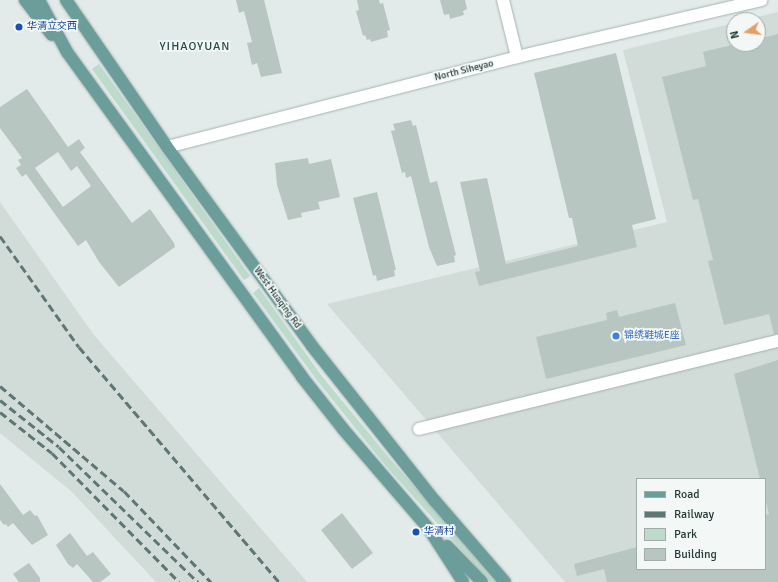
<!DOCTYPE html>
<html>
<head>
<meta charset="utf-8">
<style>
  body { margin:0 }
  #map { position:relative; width:778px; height:582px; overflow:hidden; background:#e2ebe9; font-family:Signika,"Noto Sans SC",sans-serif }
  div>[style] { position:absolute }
  .built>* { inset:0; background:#d1dbd8 }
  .green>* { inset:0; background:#bddacb }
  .building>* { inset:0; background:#b8c6c2 }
  .roads { filter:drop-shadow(0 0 1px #a5b3b1) drop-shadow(0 0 1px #a5b3b1) }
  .minor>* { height:12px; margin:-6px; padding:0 6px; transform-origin:6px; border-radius:6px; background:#fff }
  .major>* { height:12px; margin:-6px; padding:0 6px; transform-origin:6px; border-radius:6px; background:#6b9d9a }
  .rail>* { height:3px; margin-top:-1.5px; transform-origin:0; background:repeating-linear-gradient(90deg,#5e7674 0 8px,transparent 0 12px) }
  .dots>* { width:11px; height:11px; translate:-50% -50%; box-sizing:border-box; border:2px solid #f3f8f6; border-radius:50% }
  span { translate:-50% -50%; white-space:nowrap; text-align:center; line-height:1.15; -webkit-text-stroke:3.5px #f3f8f6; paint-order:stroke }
  .transit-label { font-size:10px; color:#164399 }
  .left { translate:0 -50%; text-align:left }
  .street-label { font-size:10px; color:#243b39 }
  .shop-label { font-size:10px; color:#366cbe }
  .quarter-label { font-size:12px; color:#224b49; letter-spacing:1px }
  .legend { position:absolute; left:636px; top:478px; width:130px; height:92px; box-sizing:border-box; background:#f3f8f6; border:1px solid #a0acaa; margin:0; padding:5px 7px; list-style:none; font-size:12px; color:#243b39 }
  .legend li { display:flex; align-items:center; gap:8px; height:20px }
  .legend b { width:20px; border:1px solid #a0acaa }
  .north { position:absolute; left:726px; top:12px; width:40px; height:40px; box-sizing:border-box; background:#f3f8f6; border:1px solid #a0acaa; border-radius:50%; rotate:256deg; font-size:11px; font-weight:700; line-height:16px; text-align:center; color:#243b39 }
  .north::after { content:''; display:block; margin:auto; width:14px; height:18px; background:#e59f66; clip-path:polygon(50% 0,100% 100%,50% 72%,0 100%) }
</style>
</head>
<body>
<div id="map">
  <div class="built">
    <div style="clip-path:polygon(evenodd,778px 12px,778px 582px,565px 582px,327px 304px,667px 222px,623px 50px,734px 23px,734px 44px,758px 44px,758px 20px,744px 20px,778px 12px,637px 479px,765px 479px,765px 569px,637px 569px,637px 479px)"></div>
    <div style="clip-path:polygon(0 202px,94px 335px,307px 582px,156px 582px,72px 492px,0 433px)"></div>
  </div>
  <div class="green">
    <div style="clip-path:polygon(99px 64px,250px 276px,244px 280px,92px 69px)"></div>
    <div style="clip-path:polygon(259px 288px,321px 375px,390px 459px,498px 582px,490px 582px,385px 465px,316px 379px,253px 293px)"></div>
  </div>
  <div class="building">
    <div style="clip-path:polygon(236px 0,264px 0,282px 73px,261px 77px,257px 63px,252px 65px,247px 43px,252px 42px,244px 11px,239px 13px)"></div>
    <div style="clip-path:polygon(357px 0,379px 0,380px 4px,383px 3px,390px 30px,387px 31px,388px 37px,371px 42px,370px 39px,367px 40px,365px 35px,363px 36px,356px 11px,359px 10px)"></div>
    <div style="clip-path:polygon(440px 0,465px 0,467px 9px,463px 11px,464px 15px,450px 19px,449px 14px,444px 15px)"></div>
    <div style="clip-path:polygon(778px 34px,778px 334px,774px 334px,769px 314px,724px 325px,708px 261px,713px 260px,698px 199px,693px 200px,662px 77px,706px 66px,703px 52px,736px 44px,758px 44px,758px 39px)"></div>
    <div style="clip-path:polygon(616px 53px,656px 219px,632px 225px,637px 247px,479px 286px,475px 272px,480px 271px,460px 182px,487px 178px,506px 264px,578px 246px,572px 218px,569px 218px,534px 73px)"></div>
    <div style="clip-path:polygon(evenodd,27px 89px,68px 147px,79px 139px,85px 148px,80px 152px,132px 223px,150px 209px,174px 243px,175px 247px,119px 287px,99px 262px,86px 240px,78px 246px,26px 174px,22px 177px,16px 168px,21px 165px,18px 160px,22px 158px,0 128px,0 107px,27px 89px,58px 152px,71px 171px,77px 166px,91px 186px,63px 207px,35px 168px,58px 152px)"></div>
    <div style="clip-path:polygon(411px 120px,413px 126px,416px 125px,430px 183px,437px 181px,456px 255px,454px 256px,455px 262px,437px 266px,429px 247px,411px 176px,406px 178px,405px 172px,402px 173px,391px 131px,395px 130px,393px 124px)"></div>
    <div style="clip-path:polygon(308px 158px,309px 164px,331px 159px,340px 197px,318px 202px,320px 209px,301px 213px,302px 217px,288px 220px,277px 185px,275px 163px)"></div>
    <div style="clip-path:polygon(377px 192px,396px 270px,394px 270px,395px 276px,377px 281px,376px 275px,373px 276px,353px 198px)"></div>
    <div style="clip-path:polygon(675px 303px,686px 345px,546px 379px,536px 337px,607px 320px,606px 313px,617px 310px,619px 317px)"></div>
    <div style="clip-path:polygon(778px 360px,778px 582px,607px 582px,604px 569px,577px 576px,574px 564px,637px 547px,637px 569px,765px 569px,765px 515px,769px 514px,765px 498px,765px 479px,760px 479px,734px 374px)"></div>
    <div style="clip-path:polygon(0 484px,23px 515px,30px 510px,35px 516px,37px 515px,48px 535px,32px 545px,13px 523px,8px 527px,6px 524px,4px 525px,0 520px)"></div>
    <div style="clip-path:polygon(342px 513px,373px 553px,352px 569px,321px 530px)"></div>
    <div style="clip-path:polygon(70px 533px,87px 556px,93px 552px,111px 574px,100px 582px,93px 582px,77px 564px,73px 568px,68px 564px,56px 545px)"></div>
    <div style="clip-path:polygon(29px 563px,40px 578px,40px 582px,19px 582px,13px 574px)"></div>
  </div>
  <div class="roads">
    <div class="minor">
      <div style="left:503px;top:0;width:59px;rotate:76.2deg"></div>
      <div style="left:167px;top:147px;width:361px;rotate:-14.4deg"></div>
      <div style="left:517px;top:57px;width:251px;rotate:-13.1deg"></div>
      <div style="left:419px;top:429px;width:370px;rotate:-13.8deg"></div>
    </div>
    <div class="major">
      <div style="left:25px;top:0;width:44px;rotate:52.4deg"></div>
      <div style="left:39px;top:0;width:59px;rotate:61.7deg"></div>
      <div style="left:67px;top:52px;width:401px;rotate:54.1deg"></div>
      <div style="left:302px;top:377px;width:66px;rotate:51.7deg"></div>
      <div style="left:343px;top:429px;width:132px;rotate:49.3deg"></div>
      <div style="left:429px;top:529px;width:63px;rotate:57.3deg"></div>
      <div style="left:66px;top:0;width:178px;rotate:55.5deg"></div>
      <div style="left:167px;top:147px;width:246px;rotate:53.9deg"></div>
      <div style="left:312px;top:346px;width:198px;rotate:51.6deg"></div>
      <div style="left:435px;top:501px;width:107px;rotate:49.2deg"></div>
      <div style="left:447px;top:546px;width:50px;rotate:45.8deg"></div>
    </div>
  </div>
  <div class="rail">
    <div style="left:0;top:236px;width:136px;rotate:54.6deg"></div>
    <div style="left:79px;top:347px;width:309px;rotate:49.6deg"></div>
    <div style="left:0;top:386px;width:162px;rotate:40.3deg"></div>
    <div style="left:124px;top:491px;width:126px;rotate:46.3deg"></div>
    <div style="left:0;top:400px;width:75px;rotate:38.5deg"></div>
    <div style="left:59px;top:447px;width:194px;rotate:44.2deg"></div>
    <div style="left:0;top:412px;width:66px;rotate:38.3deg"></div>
    <div style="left:52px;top:453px;width:181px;rotate:45.4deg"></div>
  </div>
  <div class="dots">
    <div style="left:19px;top:27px;background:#1a4fb4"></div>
    <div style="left:616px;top:336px;background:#3f7fe0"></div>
    <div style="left:416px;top:532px;background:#1a4fb4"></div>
  </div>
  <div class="transit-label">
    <span class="left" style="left:27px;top:27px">华清立交西</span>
    <span class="left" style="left:424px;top:532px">华清村</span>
  </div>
  <div class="street-label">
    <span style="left:464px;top:71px;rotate:-14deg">North Siheyao</span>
    <span style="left:277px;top:298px;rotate:54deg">West Huaqing Rd</span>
  </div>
  <div class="shop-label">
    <span class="left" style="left:624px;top:336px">锦绣鞋城E座</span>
  </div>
  <div class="quarter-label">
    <span style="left:195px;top:47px">YIHAOYUAN</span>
  </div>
  <ul class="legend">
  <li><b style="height:5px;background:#6b9d9a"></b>Road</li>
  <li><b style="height:5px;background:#5e7674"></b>Railway</li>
  <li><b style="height:11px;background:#bddacb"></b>Park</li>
  <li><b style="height:11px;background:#b8c6c2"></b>Building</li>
  </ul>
  <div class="north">N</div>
</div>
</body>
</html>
